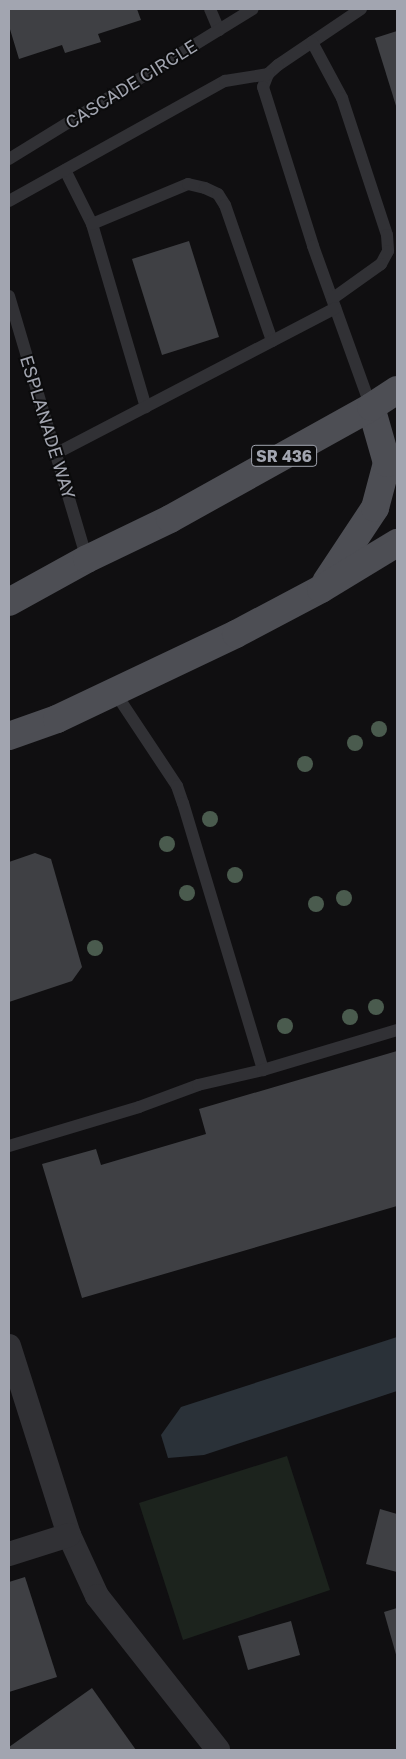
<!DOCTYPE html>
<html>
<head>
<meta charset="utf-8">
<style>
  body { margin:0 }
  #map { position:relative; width:406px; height:1759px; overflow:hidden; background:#100f11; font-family:"Golos Text",sans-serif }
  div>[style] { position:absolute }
  .green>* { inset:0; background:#1c231d }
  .water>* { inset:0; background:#2a3138 }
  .building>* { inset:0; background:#3f4044 }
  .service>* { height:12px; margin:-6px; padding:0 6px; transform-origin:6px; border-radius:6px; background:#313135 }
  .minor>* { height:24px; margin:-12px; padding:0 12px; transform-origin:12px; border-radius:12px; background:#313135 }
  .primary>* { height:28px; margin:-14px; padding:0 14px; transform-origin:14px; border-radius:14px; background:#4d4e54 }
  .trees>* { width:16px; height:16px; margin:-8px; border-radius:50%; background:#4a5b4e }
  span { translate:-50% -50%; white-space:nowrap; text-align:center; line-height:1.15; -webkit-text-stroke:4px #0b0b0c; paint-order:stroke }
  .shield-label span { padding:1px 4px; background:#0b0b0c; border:1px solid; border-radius:4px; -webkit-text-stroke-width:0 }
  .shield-label { font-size:16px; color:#a2a5b0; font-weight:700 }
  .street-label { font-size:18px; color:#a2a5b0 }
  .frame { position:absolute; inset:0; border:10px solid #a2a5b0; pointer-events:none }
</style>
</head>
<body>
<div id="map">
  <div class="green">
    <div style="clip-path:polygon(287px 1456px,330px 1590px,183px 1640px,139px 1503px)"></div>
  </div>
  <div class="water">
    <div style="clip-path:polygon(397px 1337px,397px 1391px,204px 1455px,168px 1458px,161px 1435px,181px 1407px)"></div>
  </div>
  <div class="building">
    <div style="clip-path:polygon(9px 9px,137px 9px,141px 20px,98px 34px,101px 42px,65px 53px,62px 45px,19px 59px,9px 26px)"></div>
    <div style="clip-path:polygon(397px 31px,397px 109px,375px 38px)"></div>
    <div style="clip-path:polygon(189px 241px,219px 337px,162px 355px,132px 259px)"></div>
    <div style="clip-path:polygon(35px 853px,51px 859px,82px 967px,72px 981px,9px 1002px,9px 862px)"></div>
    <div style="clip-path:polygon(397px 1051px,397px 1206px,82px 1298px,42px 1164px,96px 1149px,101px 1165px,206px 1134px,199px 1109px)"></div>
    <div style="clip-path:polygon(380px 1509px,397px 1514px,397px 1572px,366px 1564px)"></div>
    <div style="clip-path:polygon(25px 1577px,57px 1677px,9px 1692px,9px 1582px)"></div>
    <div style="clip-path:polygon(397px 1608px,397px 1658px,384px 1612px)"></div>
    <div style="clip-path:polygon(291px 1621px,300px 1655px,248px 1670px,238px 1636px)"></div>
    <div style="clip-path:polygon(92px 1688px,136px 1750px,9px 1750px,9px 1747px)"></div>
  </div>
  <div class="service">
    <div style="left:210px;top:9px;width:23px;rotate:67deg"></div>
    <div style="left:361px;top:9px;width:100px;rotate:146deg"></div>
    <div style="left:278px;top:65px;width:13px;rotate:138deg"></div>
    <div style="left:268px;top:74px;width:14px;rotate:111deg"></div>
    <div style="left:263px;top:87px;width:167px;rotate:72.5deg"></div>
    <div style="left:313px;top:246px;width:171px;rotate:70.2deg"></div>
    <div style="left:312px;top:42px;width:64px;rotate:61.8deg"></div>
    <div style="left:342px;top:98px;width:144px;rotate:71.8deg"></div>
    <div style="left:387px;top:235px;width:16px;rotate:86deg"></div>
    <div style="left:388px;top:251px;width:15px;rotate:118deg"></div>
    <div style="left:381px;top:264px;width:60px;rotate:144.5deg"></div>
    <div style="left:9px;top:159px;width:286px;rotate:-31.6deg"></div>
    <div style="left:65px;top:170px;width:60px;rotate:63.4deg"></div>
    <div style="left:92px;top:224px;width:191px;rotate:73.6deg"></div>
    <div style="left:9px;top:201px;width:247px;rotate:-29.1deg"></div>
    <div style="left:225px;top:81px;width:44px;rotate:-9.2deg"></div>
    <div style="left:92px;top:224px;width:104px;rotate:-22.6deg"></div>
    <div style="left:188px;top:184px;width:17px;rotate:13deg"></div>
    <div style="left:205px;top:188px;width:14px;rotate:25deg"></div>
    <div style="left:218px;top:194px;width:13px;rotate:58deg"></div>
    <div style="left:225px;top:205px;width:144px;rotate:70.9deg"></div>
    <div style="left:9px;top:296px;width:274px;rotate:73.5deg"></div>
    <div style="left:55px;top:454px;width:316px;rotate:-27.5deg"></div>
    <div style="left:114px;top:691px;width:114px;rotate:56.4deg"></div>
    <div style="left:177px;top:786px;width:18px;rotate:71deg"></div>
    <div style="left:183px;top:803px;width:279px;rotate:73.3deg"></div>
    <div style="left:9px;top:1146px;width:136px;rotate:-16.7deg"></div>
    <div style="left:139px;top:1107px;width:63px;rotate:-20.4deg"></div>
    <div style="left:198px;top:1085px;width:67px;rotate:-13deg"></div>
    <div style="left:263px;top:1070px;width:140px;rotate:-16.6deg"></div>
  </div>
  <div class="minor">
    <div style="left:9px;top:1346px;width:198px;rotate:72.4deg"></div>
    <div style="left:69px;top:1535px;width:67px;rotate:65.3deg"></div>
    <div style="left:97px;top:1596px;width:196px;rotate:51.8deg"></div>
    <div style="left:9px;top:1554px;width:63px;rotate:-17.6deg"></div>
  </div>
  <div class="primary">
    <div style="left:326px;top:582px;width:89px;rotate:-56.5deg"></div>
    <div style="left:375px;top:508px;width:47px;rotate:-75.1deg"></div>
    <div style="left:387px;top:463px;width:58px;rotate:-105.9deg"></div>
    <div style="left:9px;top:602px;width:89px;rotate:-28.9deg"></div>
    <div style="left:87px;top:559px;width:92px;rotate:-25.7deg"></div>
    <div style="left:170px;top:519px;width:230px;rotate:-29.1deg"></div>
    <div style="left:371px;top:407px;width:31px;rotate:-33deg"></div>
    <div style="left:9px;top:736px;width:51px;rotate:-19.5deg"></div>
    <div style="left:57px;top:719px;width:198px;rotate:-25.4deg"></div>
    <div style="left:236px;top:634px;width:96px;rotate:-27.9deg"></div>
    <div style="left:321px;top:589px;width:89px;rotate:-31.2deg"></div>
  </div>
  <div class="trees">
    <div style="left:379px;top:729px"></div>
    <div style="left:355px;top:743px"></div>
    <div style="left:305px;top:764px"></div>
    <div style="left:210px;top:819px"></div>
    <div style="left:167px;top:844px"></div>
    <div style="left:235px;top:875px"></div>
    <div style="left:187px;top:893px"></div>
    <div style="left:344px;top:898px"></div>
    <div style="left:316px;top:904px"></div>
    <div style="left:95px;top:948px"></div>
    <div style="left:376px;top:1007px"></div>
    <div style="left:350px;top:1017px"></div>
    <div style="left:285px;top:1026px"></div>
  </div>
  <div class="shield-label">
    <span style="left:284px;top:456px">SR 436</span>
  </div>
  <div class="street-label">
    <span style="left:131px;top:84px;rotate:-32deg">CASCADE CIRCLE</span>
    <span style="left:48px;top:427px;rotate:73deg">ESPLANADE WAY</span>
  </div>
  <div class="frame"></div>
</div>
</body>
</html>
